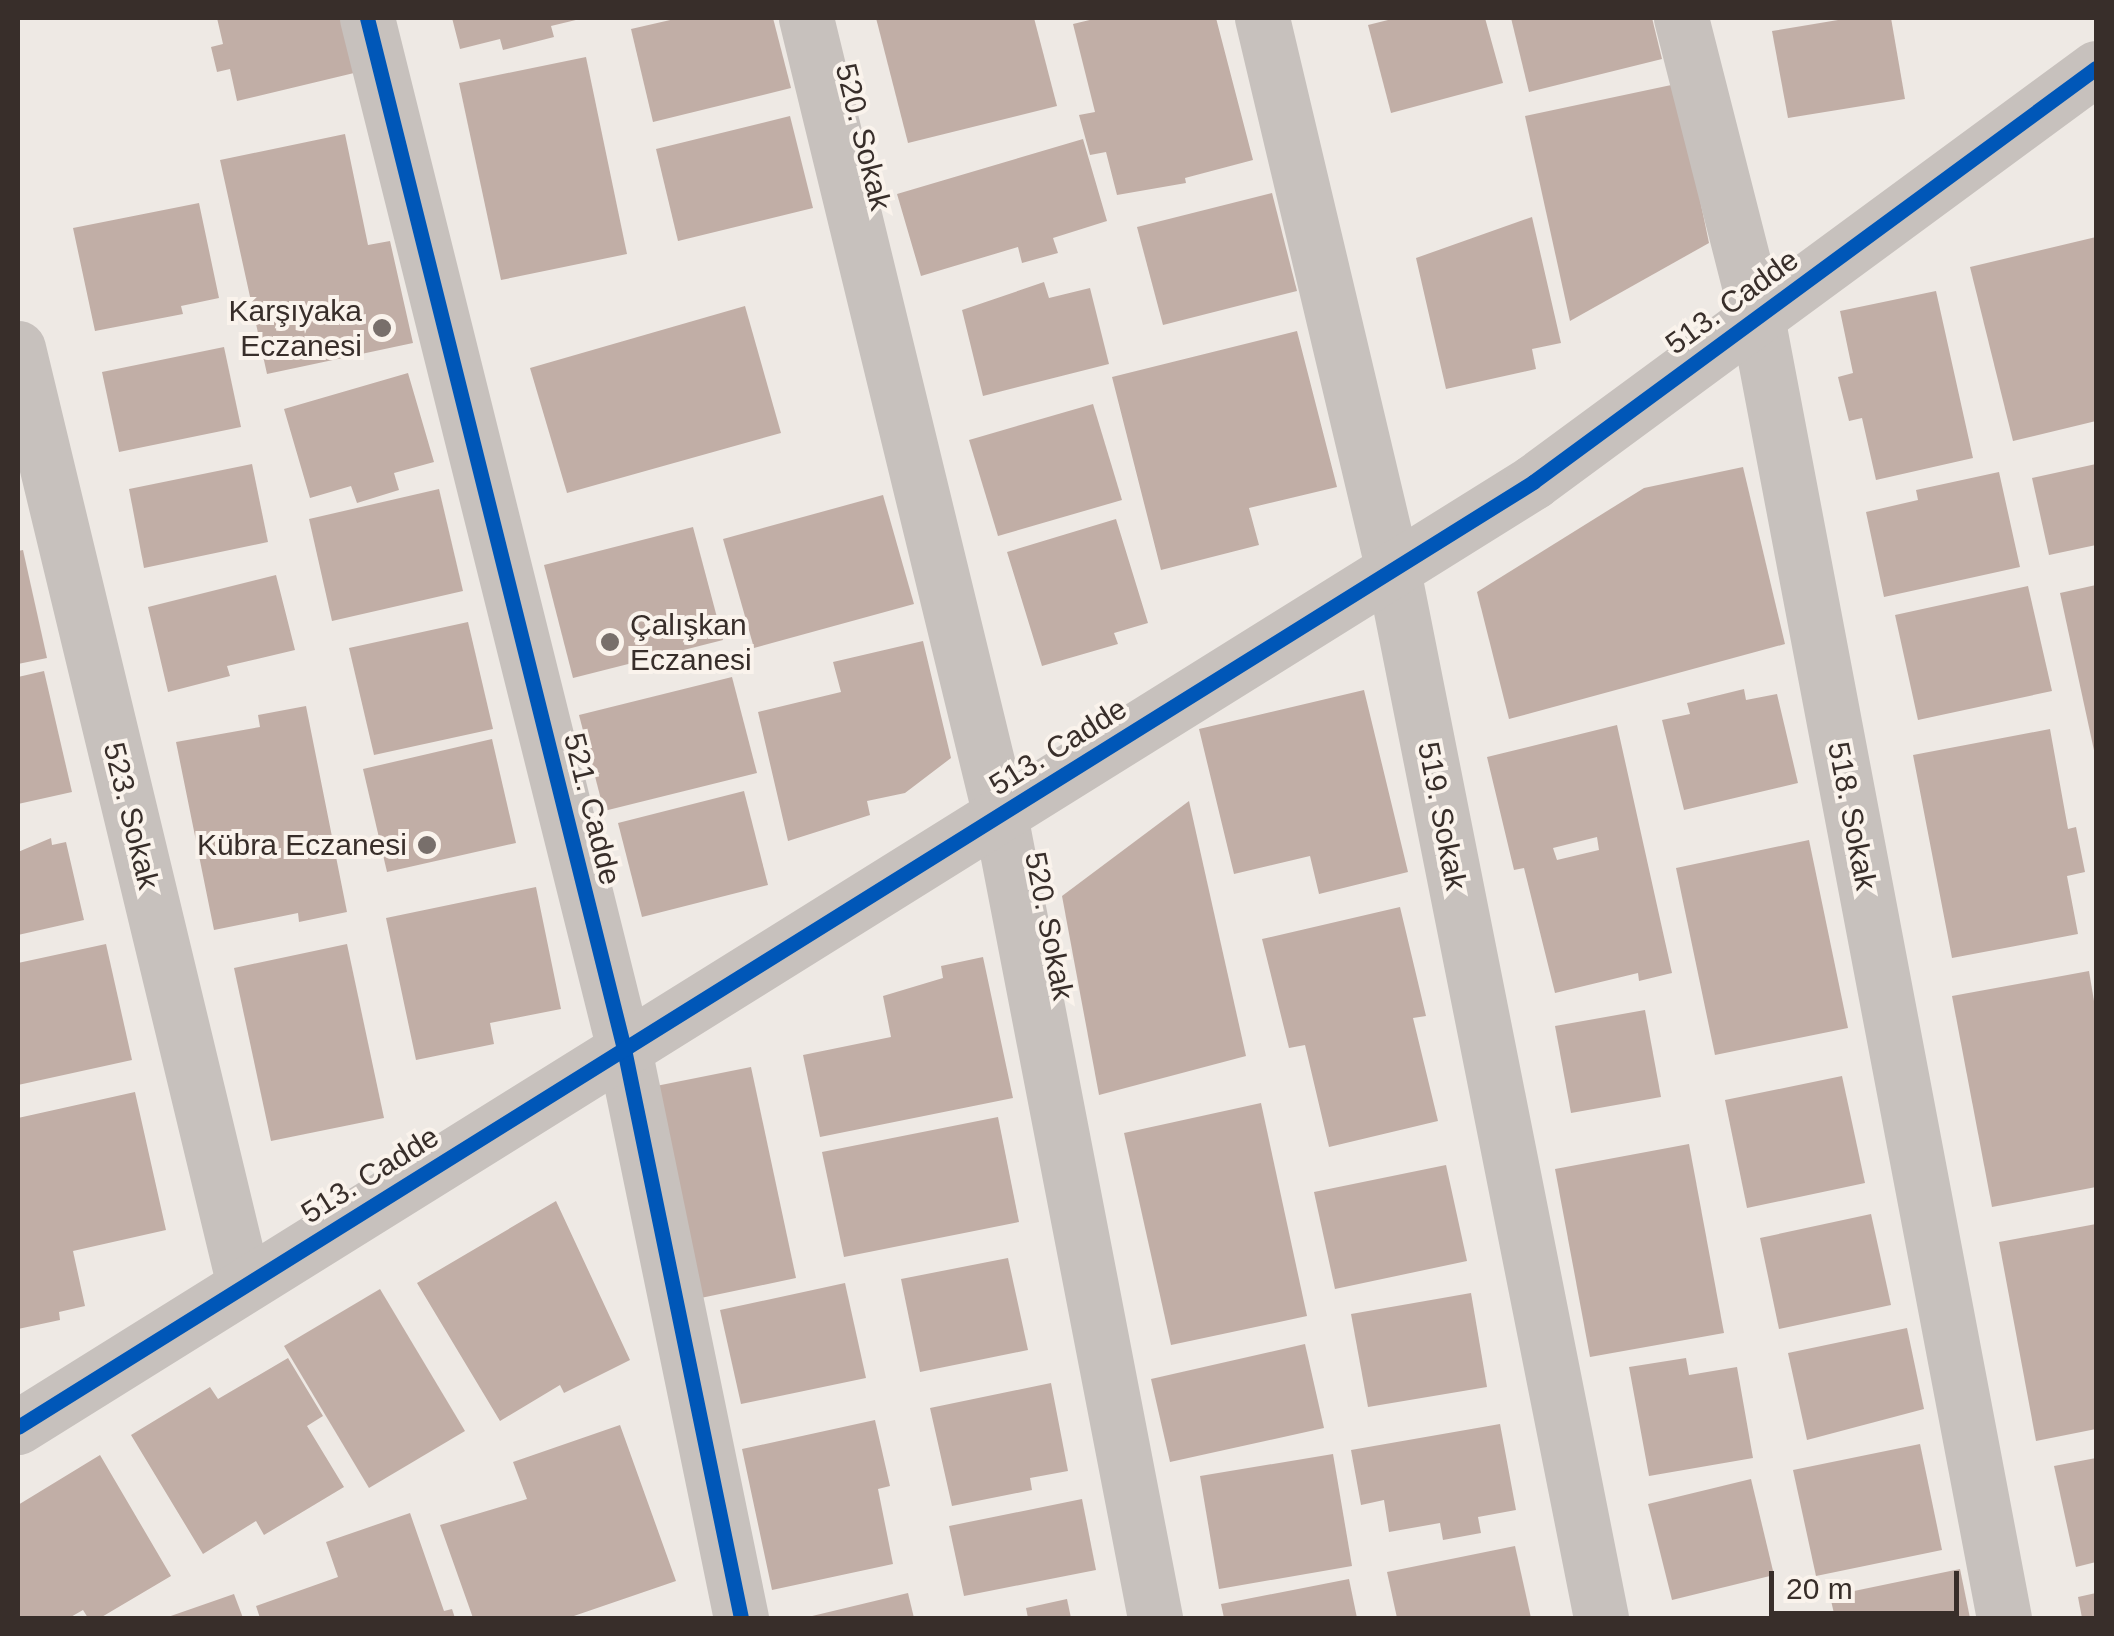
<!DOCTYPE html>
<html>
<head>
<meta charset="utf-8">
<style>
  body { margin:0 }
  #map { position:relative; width:2114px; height:1636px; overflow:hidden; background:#eee9e4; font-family:Helvetica,sans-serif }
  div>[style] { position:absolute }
  .building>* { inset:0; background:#c1aea6 }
  .minor>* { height:55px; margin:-27.5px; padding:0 27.5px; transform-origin:27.5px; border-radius:27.5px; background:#c7c1bd }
  .tertiary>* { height:55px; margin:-27.5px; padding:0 27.5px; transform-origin:27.5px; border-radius:27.5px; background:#c7c1bd }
  .cycleway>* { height:15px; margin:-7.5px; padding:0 7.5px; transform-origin:7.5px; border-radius:7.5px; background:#0057b8 }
  .dots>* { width:28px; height:28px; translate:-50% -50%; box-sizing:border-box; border:5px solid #faf3ec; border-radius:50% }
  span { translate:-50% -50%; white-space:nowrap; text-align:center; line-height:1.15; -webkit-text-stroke:8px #faf3ec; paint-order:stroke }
  .street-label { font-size:30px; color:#382e2a }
  .poi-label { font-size:30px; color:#382e2a }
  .right { translate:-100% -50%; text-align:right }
  .left { translate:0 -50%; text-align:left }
  .frame { position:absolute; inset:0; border:20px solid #382e2a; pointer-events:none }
  .scale { position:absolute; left:1769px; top:1571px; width:190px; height:45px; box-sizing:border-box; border:5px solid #382e2a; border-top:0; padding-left:12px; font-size:30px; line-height:35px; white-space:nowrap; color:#382e2a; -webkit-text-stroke:8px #faf3ec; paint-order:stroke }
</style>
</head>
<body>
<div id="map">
  <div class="building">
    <div style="clip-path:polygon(217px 18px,341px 18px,354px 73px,237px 101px,230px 69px,217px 72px,211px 47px,223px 44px)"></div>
    <div style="clip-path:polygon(452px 18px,580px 18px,580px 19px,551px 26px,554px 37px,503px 50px,500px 39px,460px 49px)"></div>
    <div style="clip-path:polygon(679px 18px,773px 18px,791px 88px,653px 122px,631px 29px)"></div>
    <div style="clip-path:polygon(876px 18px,1034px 18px,1057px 106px,908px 143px)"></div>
    <div style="clip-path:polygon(1098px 18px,1216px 18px,1253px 160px,1185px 178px,1186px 183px,1117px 195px,1106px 152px,1090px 155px,1079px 115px,1095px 112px,1073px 24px)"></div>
    <div style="clip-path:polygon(1396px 18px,1485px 18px,1503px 83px,1391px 113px,1368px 25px)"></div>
    <div style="clip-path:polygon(1511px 18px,1652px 18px,1662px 59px,1529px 92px)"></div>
    <div style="clip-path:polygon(1850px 18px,1891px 18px,1905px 99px,1788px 118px,1772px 31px)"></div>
    <div style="clip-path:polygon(586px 57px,627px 254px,501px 280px,459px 83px)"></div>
    <div style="clip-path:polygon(1676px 84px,1709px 243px,1570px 321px,1525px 116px)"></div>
    <div style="clip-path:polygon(790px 116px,813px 208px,678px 241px,656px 149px)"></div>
    <div style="clip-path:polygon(345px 134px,368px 245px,390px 241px,413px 343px,267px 374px,220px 160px)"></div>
    <div style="clip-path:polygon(1083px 139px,1107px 221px,1053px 238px,1058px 253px,1022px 263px,1018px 247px,921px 276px,897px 194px)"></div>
    <div style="clip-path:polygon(1272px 193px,1297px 291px,1163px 325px,1137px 227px)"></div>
    <div style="clip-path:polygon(199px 203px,219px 298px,181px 306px,183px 314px,95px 331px,73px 228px)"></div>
    <div style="clip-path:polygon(1532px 217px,1561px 343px,1532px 349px,1536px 369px,1446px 389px,1416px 258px)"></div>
    <div style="clip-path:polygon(2096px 237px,2096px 421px,2013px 441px,1970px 267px)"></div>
    <div style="clip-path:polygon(1044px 282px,1049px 298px,1090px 288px,1109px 364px,983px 396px,962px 310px)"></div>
    <div style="clip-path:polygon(1936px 291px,1973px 458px,1876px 480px,1862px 418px,1849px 421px,1838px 377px,1853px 373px,1840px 311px)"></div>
    <div style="clip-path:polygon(745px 306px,781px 433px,567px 493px,530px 368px)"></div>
    <div style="clip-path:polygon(1297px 331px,1337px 487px,1249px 508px,1259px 545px,1161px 570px,1112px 377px)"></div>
    <div style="clip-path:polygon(224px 347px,241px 427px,119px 452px,102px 372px)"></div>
    <div style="clip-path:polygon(408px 373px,434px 462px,394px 473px,399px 490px,357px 503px,351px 486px,310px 498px,284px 409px)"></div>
    <div style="clip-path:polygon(1093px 404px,1122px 500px,998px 536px,969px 440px)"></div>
    <div style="clip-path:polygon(252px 464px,268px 542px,144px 568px,129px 489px)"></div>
    <div style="clip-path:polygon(2096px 464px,2096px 545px,2049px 555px,2032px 478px)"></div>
    <div style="clip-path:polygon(1743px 467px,1785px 644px,1509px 719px,1477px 592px,1644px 488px)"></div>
    <div style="clip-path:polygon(1999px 472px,2020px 567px,1884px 597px,1866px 512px,1918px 500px,1916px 490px)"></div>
    <div style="clip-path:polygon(439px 489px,463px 591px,332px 621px,309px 519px)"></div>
    <div style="clip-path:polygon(883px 495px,914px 604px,754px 648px,723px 539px)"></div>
    <div style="clip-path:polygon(1116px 519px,1148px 623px,1114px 633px,1118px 644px,1042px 666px,1007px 552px)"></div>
    <div style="clip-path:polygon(693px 527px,723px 640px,573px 678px,544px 565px)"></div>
    <div style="clip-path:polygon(23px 550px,47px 658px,18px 664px,18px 551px)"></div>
    <div style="clip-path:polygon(276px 575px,295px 650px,227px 666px,230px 676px,168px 692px,148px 607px)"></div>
    <div style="clip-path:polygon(2096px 585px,2096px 755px,2095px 755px,2060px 593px)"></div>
    <div style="clip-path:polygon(2028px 586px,2052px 691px,1918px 720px,1895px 615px)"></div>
    <div style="clip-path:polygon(468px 622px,493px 729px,374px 755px,349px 648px)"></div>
    <div style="clip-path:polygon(923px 641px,951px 758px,905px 793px,867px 801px,870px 815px,788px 841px,758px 712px,841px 692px,833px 662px)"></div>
    <div style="clip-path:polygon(44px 671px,72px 792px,18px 804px,18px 677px)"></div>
    <div style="clip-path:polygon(732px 677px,757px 773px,604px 811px,579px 715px)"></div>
    <div style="clip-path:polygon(1744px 689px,1746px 700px,1777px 694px,1798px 783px,1684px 810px,1662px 720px,1690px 714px,1687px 703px)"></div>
    <div style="clip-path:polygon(1364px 690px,1408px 872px,1319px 894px,1310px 856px,1234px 874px,1199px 729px)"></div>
    <div style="clip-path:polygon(306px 706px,347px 912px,299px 922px,298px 913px,214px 930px,176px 742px,260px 727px,258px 715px)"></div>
    <div style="clip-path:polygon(evenodd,1617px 725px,1672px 973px,1639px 981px,1638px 973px,1555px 993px,1524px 868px,1514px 870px,1487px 757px,1617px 725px,1597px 837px,1599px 850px,1557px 860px,1553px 848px,1597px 837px)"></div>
    <div style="clip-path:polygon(2050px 729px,2068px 829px,2076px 827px,2085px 872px,2067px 876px,2078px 934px,1952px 958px,1913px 755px)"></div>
    <div style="clip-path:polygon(492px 739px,516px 843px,387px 872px,363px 769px)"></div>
    <div style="clip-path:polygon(744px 791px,768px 885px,642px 917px,618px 823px)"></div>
    <div style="clip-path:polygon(1189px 801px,1246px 1056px,1099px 1095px,1062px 896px)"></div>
    <div style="clip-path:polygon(51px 838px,52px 845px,66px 842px,84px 920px,18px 935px,18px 852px)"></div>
    <div style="clip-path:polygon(1809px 840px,1848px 1028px,1715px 1055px,1676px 868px)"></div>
    <div style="clip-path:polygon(536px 887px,561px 1009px,490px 1023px,494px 1044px,416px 1060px,386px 918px)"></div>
    <div style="clip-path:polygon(1400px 907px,1426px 1016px,1413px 1018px,1438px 1121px,1329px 1147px,1305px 1045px,1289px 1048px,1262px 939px)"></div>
    <div style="clip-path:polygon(106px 944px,132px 1060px,18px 1085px,18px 963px)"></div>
    <div style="clip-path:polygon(347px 944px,384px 1118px,271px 1141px,234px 968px)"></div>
    <div style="clip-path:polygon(983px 957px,1013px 1098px,820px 1137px,803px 1055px,891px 1037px,883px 996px,943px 978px,941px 966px)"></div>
    <div style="clip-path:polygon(2089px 971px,2096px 1013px,2096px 1187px,1992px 1207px,1952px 996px)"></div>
    <div style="clip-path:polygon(1645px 1010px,1661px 1097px,1571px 1113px,1555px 1026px)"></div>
    <div style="clip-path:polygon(751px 1067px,796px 1278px,696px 1299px,651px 1087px)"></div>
    <div style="clip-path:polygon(1842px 1076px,1865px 1183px,1747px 1208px,1725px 1100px)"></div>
    <div style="clip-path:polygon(135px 1092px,166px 1230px,73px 1251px,85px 1306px,59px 1312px,60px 1320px,18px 1329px,18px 1118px)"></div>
    <div style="clip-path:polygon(1261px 1103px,1307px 1316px,1171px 1345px,1124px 1133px)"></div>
    <div style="clip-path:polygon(998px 1117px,1019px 1222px,844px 1257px,822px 1152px)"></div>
    <div style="clip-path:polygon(1689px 1144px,1724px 1333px,1590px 1357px,1555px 1169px)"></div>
    <div style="clip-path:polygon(1446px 1165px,1467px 1261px,1335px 1289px,1314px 1192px)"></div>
    <div style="clip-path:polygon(556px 1201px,630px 1360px,564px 1393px,560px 1385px,500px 1421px,417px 1283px)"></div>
    <div style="clip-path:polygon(1871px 1214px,1891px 1305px,1779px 1329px,1760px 1238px)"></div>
    <div style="clip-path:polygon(2096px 1224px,2096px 1429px,2036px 1441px,1999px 1242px)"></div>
    <div style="clip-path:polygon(1008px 1258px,1028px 1350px,920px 1372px,901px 1279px)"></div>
    <div style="clip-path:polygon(845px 1283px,866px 1378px,741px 1404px,720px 1310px)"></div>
    <div style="clip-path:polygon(380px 1289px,465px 1431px,369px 1488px,284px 1346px)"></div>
    <div style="clip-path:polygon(1471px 1293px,1487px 1387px,1368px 1407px,1351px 1314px)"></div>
    <div style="clip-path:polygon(1907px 1328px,1924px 1409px,1807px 1440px,1788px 1353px)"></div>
    <div style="clip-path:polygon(1305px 1344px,1324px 1428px,1170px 1462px,1151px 1379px)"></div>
    <div style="clip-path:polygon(288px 1358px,323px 1416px,307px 1426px,344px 1487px,264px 1535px,256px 1521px,203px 1554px,131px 1435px,210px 1387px,218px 1399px)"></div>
    <div style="clip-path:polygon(1686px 1358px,1689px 1375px,1737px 1367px,1753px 1458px,1649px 1476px,1629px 1367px)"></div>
    <div style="clip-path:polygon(1051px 1383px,1068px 1471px,1030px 1478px,1032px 1490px,952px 1506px,930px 1408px)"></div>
    <div style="clip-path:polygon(875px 1420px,890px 1486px,878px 1489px,893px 1564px,772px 1590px,742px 1449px)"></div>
    <div style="clip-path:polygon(1500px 1424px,1516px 1510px,1478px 1517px,1481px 1533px,1443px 1540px,1440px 1523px,1389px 1532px,1384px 1500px,1361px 1505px,1351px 1450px)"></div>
    <div style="clip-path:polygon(620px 1425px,676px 1581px,568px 1618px,473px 1618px,440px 1525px,527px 1499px,513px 1462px)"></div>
    <div style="clip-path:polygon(1920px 1444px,1942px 1550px,1816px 1576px,1793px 1470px)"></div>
    <div style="clip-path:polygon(1333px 1454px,1352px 1566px,1219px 1589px,1200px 1476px)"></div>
    <div style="clip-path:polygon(100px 1455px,171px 1576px,100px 1618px,88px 1618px,83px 1610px,69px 1618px,18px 1618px,18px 1505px)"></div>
    <div style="clip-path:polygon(2096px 1458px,2096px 1562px,2076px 1567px,2054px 1466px)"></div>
    <div style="clip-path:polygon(1751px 1479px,1774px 1575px,1672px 1600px,1648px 1504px)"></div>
    <div style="clip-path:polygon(1082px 1499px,1096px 1570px,964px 1596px,949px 1526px)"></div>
    <div style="clip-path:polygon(410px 1513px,444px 1611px,452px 1609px,455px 1618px,260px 1618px,256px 1606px,338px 1577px,326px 1542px)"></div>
    <div style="clip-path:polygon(1515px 1546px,1531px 1618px,1397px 1618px,1387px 1572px)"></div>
    <div style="clip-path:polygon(1960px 1569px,1970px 1618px,1835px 1618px,1830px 1596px)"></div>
    <div style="clip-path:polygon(1349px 1579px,1357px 1618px,1224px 1618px,1221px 1604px)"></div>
    <div style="clip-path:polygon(908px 1593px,914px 1618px,809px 1618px,808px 1617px)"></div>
    <div style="clip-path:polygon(2096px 1593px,2096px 1618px,2082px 1618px,2078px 1597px)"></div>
    <div style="clip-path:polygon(234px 1594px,243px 1618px,165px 1618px)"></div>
    <div style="clip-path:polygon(1067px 1599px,1071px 1618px,1028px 1618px,1026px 1608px)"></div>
  </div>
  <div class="minor">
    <div style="left:367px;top:18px;width:1063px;rotate:76deg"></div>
    <div style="left:624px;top:1049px;width:581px;rotate:78.38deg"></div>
    <div style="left:806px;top:18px;width:820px;rotate:76.32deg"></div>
    <div style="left:1000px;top:815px;width:818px;rotate:79.07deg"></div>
    <div style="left:1262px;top:18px;width:567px;rotate:76.65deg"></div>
    <div style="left:1393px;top:570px;width:1068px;rotate:78.77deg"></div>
    <div style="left:1681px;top:18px;width:309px;rotate:75.7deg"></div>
    <div style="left:1757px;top:317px;width:1324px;rotate:79.25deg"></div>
    <div style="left:18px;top:348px;width:964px;rotate:76.44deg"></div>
  </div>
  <div class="tertiary">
    <div style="left:18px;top:1427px;width:1786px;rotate:-31.95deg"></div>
    <div style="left:1533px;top:482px;width:699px;rotate:-36.33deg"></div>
  </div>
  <div class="cycleway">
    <div style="left:367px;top:18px;width:1063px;rotate:76deg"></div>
    <div style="left:624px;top:1049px;width:581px;rotate:78.38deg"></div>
    <div style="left:18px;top:1427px;width:1786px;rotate:-31.95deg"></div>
    <div style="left:1533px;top:482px;width:699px;rotate:-36.33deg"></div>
  </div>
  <div class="dots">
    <div style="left:382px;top:328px;background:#786f6b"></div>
    <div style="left:610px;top:642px;background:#786f6b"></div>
    <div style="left:427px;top:845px;background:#786f6b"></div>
  </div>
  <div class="street-label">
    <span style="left:863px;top:137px;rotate:76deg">520. Sokak</span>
    <span style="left:1732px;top:302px;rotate:-36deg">513. Cadde</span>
    <span style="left:1058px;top:747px;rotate:-32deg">513. Cadde</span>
    <span style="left:592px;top:809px;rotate:76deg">521. Cadde</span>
    <span style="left:131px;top:816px;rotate:76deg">523. Sokak</span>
    <span style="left:1442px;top:816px;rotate:79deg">519. Sokak</span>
    <span style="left:1852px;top:816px;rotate:79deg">518. Sokak</span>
    <span style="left:1049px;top:926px;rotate:79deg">520. Sokak</span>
    <span style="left:370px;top:1175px;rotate:-32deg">513. Cadde</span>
  </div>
  <div class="poi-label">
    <span class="right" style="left:362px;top:328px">Karşıyaka<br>Eczanesi</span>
    <span class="left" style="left:630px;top:642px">Çalışkan<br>Eczanesi</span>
    <span class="right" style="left:407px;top:845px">Kübra Eczanesi</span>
  </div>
  <div class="frame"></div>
  <div class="scale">20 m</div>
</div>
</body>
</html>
